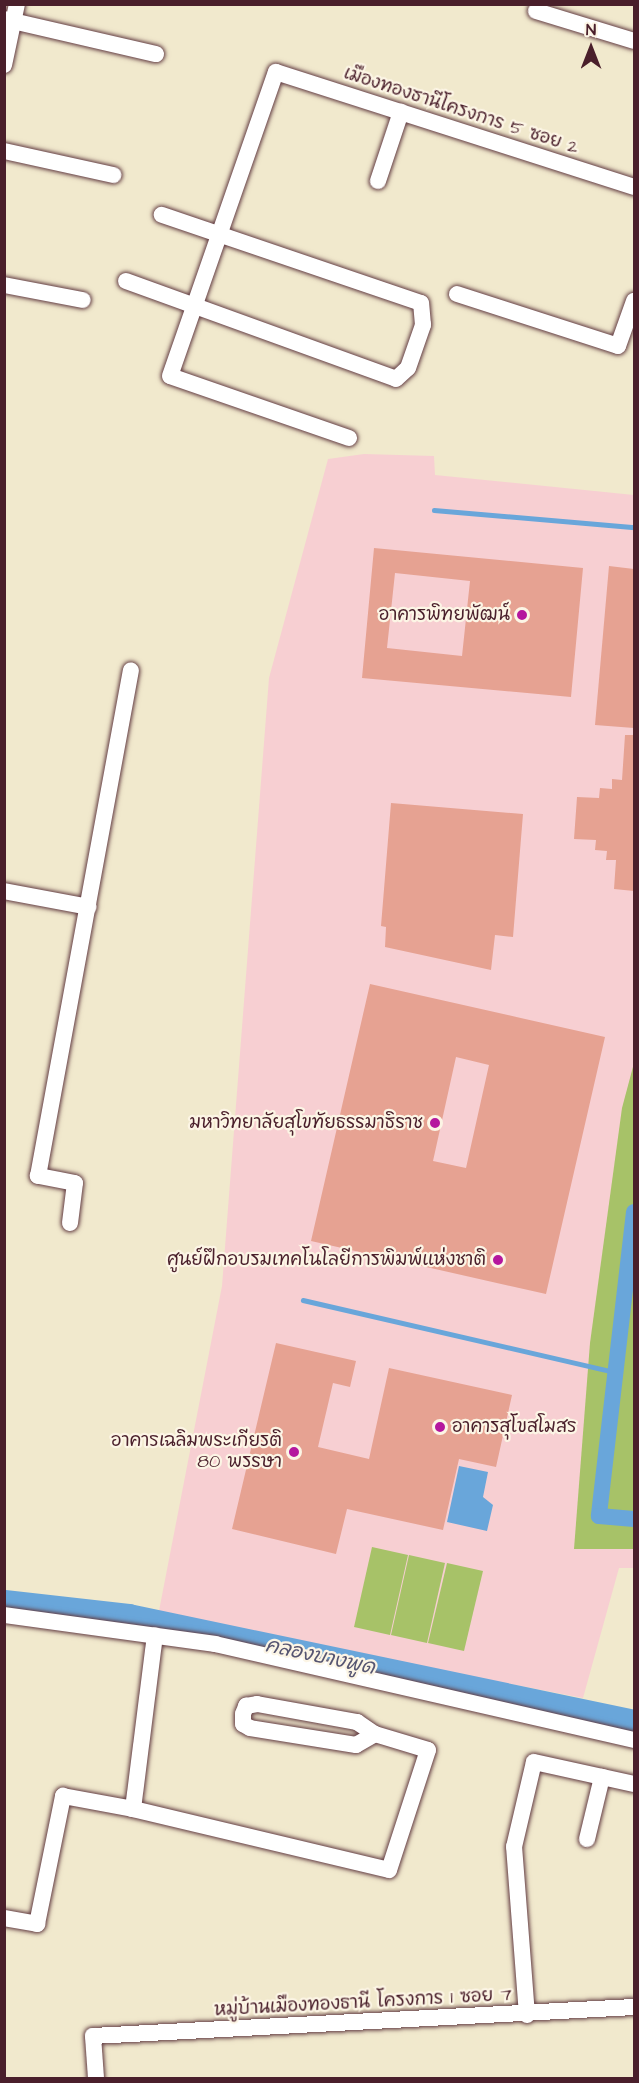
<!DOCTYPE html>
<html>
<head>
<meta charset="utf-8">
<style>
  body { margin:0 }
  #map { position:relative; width:639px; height:2083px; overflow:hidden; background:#f1e9cd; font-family:"Architects Daughter","Playpen Sans Thai",sans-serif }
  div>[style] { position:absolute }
  .built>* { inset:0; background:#f7cfd2 }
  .green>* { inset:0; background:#a7c268 }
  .water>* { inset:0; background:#69a6da }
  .stream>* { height:4.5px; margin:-2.25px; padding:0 2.25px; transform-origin:2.25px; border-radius:2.25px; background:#69a6da }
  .canal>* { height:16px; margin:-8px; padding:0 8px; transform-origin:8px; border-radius:8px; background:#69a6da }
  .river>* { height:27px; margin:-13.5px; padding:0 13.5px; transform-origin:13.5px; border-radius:13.5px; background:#69a6da }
  .building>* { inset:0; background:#e6a292 }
  .roads { filter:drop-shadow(0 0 2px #633d43) drop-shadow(0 0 2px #633d43) }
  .minor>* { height:16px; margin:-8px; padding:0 8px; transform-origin:8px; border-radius:8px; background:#fff }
  .dots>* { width:16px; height:16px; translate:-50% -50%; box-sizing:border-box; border:3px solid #fcf5e5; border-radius:50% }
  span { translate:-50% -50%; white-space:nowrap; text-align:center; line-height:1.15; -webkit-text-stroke:4.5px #fcf5e5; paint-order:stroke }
  .street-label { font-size:18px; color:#4a1f2b }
  .poi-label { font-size:18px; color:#4a1f2b }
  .right { translate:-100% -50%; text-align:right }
  .left { translate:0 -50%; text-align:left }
  .water-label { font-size:20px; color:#565571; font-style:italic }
  .frame { position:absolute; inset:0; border:6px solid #4a1f2b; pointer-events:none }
  .north { position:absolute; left:561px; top:18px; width:60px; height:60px; -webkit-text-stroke:4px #fcf5e5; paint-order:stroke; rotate:0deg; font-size:16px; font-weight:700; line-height:24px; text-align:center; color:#4a1f2b }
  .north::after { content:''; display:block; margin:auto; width:21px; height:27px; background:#4a1f2b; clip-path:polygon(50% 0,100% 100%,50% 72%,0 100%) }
</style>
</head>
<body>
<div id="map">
  <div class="built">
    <div style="clip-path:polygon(364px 454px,434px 456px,435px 475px,634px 495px,634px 1568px,619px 1568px,583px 1698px,158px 1616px,222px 1286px,269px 678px,328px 459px)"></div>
  </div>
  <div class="green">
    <div style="clip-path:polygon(634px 1063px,634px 1549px,574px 1549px,590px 1343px,622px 1108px)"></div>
    <div style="clip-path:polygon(372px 1547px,408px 1555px,390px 1635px,354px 1627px)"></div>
    <div style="clip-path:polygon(409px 1555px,445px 1563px,427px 1643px,391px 1635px)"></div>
    <div style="clip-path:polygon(447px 1563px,483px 1571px,464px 1651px,428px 1643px)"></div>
  </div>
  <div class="water">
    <div style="clip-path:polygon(459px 1466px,488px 1472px,483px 1497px,493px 1505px,487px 1531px,447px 1522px)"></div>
  </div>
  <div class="stream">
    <div style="left:434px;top:510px;width:201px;rotate:4.9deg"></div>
    <div style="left:303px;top:1300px;width:321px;rotate:13deg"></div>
  </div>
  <div class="canal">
    <div style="left:634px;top:1212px;width:306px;rotate:96.6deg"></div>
    <div style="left:599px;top:1516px;width:35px;rotate:5deg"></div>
  </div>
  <div class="river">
    <div style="left:4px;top:1603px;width:125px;rotate:6.4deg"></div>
    <div style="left:128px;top:1617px;width:517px;rotate:11.83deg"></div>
  </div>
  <div class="building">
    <div style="clip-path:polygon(evenodd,374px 548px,583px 568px,571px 697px,362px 678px,374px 548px,395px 573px,470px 581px,462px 656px,387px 648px,395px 573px)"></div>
    <div style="clip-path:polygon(609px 566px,634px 569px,634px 728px,595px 725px)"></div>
    <div style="clip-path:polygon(625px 735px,634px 735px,634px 891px,614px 889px,616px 860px,606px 860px,607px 851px,595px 850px,596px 840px,574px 839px,577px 797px,599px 798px,600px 788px,612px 789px,612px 779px,622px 780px)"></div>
    <div style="clip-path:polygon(391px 803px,523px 814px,513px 937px,495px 935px,491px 970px,385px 947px,386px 927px,381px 926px)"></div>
    <div style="clip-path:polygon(evenodd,370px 984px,605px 1037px,546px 1294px,311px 1241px,370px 984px,456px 1057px,489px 1065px,466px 1168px,433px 1161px,456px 1057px)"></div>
    <div style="clip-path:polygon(276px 1343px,356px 1361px,350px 1387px,333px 1383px,318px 1447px,369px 1459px,389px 1368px,512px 1395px,496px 1467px,459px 1459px,443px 1530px,347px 1509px,336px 1554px,232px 1529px)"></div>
  </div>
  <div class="roads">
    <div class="minor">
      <div style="left:536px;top:11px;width:102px;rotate:17deg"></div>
      <div style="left:4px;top:19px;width:156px;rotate:13deg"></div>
      <div style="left:4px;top:65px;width:62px;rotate:-78deg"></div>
      <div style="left:4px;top:151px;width:112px;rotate:12.4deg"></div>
      <div style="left:378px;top:181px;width:73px;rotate:-71.6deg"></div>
      <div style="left:126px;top:281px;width:287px;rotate:19.9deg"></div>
      <div style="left:396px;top:379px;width:16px;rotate:-43deg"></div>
      <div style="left:408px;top:368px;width:46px;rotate:-70.8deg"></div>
      <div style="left:423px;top:325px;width:22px;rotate:-95deg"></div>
      <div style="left:421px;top:303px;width:274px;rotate:-161.2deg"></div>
      <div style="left:4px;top:285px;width:80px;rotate:10.8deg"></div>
      <div style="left:457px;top:294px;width:169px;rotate:17.9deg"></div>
      <div style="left:618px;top:346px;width:48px;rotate:-70.4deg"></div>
      <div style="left:349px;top:438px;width:189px;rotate:-160.9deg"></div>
      <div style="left:170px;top:376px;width:322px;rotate:-70.8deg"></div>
      <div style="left:276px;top:72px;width:376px;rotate:17.8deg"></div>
      <div style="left:4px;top:891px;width:86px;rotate:10.7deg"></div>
      <div style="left:70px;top:1223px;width:40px;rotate:-82.9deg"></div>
      <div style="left:75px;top:1183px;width:38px;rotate:-169deg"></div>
      <div style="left:38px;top:1176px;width:514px;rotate:-79.59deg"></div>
      <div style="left:4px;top:1615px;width:213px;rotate:7.8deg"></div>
      <div style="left:215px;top:1644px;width:430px;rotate:12.9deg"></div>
      <div style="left:257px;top:1704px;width:102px;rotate:10.2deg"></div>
      <div style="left:357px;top:1722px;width:22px;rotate:34deg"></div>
      <div style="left:375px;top:1734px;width:22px;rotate:150deg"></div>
      <div style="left:356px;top:1745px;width:107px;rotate:-170.9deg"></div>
      <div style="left:250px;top:1728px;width:8px;rotate:-150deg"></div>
      <div style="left:243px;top:1724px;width:10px;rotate:-90deg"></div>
      <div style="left:243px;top:1714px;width:9px;rotate:-69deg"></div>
      <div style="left:246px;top:1706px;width:11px;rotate:-10deg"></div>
      <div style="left:133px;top:1809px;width:175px;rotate:-82.8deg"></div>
      <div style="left:587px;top:1839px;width:64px;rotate:-76.4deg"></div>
      <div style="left:4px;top:1918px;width:34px;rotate:10deg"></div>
      <div style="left:37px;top:1924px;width:131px;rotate:-78.5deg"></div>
      <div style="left:63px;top:1796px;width:71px;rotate:10.5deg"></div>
      <div style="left:133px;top:1809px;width:263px;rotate:13.4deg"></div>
      <div style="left:389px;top:1870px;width:126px;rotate:-72deg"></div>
      <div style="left:428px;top:1750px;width:55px;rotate:-163.2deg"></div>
      <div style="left:527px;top:2015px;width:169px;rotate:-94.4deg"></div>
      <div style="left:514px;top:1847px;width:87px;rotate:-76.8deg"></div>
      <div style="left:534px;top:1762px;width:102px;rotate:12.4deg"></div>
      <div style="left:96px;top:2078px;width:42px;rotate:-94.1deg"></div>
      <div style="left:93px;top:2036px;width:542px;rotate:-3.07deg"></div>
    </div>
  </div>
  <div class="dots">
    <div style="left:522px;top:615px;background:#b5179e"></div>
    <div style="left:435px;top:1123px;background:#b5179e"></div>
    <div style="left:498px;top:1260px;background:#b5179e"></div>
    <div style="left:440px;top:1427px;background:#b5179e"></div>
    <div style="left:294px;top:1452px;background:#b5179e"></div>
  </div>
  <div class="street-label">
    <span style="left:461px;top:111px;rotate:18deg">เมืองทองธานีโครงการ 5 ซอย 2</span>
    <span style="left:363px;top:2003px;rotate:-3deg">หมู่บ้านเมืองทองธานี โครงการ 1 ซอย 7</span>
  </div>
  <div class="poi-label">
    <span class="right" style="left:510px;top:615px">อาคารพิทยพัฒน์</span>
    <span class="right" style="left:423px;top:1123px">มหาวิทยาลัยสุโขทัยธรรมาธิราช</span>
    <span class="right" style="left:486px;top:1260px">ศูนย์ฝึกอบรมเทคโนโลยีการพิมพ์แห่งชาติ</span>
    <span class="left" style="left:452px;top:1427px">อาคารสุโขสโมสร</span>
    <span class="right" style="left:282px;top:1452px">อาคารเฉลิมพระเกียรติ<br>80 พรรษา</span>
  </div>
  <div class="water-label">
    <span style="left:320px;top:1657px;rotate:12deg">คลองบางพูด</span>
  </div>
  <div class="frame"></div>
  <div class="north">N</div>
</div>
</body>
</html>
